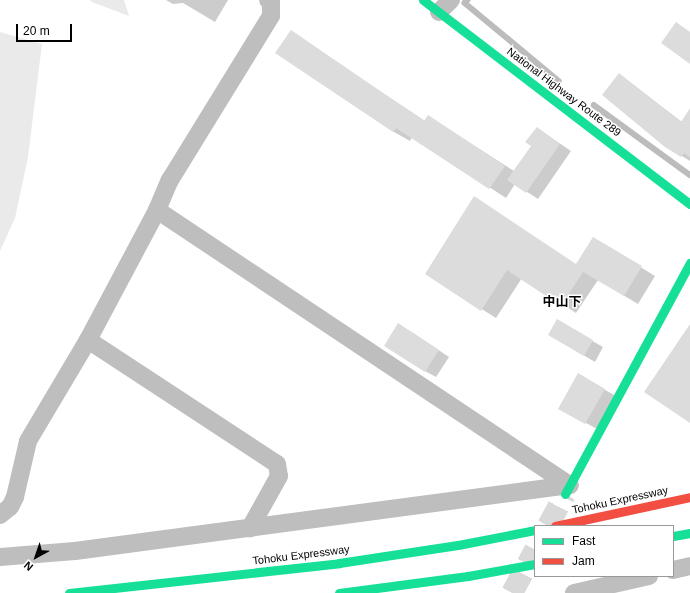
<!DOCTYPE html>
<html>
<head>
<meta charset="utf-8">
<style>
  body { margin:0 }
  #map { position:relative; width:690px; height:593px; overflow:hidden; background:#fff; font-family:Arial,"Noto Sans JP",sans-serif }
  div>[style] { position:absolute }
  .green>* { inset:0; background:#eaeaea }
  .shadow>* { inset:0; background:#0003 }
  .stream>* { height:5.5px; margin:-2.75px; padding:0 2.75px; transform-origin:2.75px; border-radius:2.75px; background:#bcbcbc }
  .building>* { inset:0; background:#dcdcdc }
  .secondary-tunnel>* { height:22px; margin-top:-11px; transform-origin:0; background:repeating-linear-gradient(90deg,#d9d9d9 0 22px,transparent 0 33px) }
  .street>* { height:18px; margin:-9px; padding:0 9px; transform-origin:9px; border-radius:9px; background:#bebebe }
  .fast>* { height:9px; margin:-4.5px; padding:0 4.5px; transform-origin:4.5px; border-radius:4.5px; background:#16e098 }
  .jam>* { height:9px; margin:-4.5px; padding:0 4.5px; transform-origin:4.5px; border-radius:4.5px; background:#f24e42 }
  span { translate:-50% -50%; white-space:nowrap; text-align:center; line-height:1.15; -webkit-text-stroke:3px #fff; paint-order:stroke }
  .street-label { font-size:11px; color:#000 }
  .quarter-label { font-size:13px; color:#000; font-weight:700 }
  .legend { position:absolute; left:534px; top:525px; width:140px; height:52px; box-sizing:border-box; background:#fff; border:1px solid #999; margin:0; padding:5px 7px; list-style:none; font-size:12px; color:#000 }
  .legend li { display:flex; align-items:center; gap:8px; height:20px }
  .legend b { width:20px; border:1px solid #999 }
  .north { position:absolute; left:16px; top:537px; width:40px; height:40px; -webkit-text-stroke:3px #fff; paint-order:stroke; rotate:220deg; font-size:11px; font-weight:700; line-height:16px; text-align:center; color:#000 }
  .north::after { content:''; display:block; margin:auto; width:14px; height:18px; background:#000; clip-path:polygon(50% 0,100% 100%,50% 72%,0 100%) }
  .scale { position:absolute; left:16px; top:24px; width:56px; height:18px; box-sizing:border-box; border:2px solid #000; border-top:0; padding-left:5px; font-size:12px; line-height:14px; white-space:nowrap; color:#000; -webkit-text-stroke:3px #fff; paint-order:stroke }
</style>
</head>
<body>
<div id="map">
  <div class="green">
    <div style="clip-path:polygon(90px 0,124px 0,129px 16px,92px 2px)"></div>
    <div style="clip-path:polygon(0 32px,42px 44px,28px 157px,15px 218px,0 251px)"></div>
  </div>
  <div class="shadow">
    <div style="clip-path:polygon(166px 0,228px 0,215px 22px,183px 3px,173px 4px)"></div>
    <div style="clip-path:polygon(291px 32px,425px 121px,428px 116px,514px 171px,532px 146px,537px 128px,571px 151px,538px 199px,515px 184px,506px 198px,412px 137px,410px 141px,394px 132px,277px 53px)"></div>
    <div style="clip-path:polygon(619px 74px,682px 122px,690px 122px,690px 161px,666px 146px)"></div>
    <div style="clip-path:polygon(608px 247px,655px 276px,638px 304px,598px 280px,576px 313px,522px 278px,496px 318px,426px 274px,576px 264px)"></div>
    <div style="clip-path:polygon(557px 321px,603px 347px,595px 362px,549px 335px)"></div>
    <div style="clip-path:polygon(410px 331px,449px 357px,436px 377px,425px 371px)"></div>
    <div style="clip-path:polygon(578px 375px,616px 396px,597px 429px,559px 408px)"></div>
  </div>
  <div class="stream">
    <div style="left:468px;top:0;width:4px;rotate:135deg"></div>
    <div style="left:465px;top:3px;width:122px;rotate:39.7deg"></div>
    <div style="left:594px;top:105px;width:119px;rotate:36.1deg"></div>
  </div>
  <div class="building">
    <div style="clip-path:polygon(676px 22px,690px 32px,690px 64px,661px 43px)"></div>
    <div style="clip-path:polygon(291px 30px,424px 121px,428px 115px,505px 166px,489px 189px,396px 128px,393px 132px,275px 53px)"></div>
    <div style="clip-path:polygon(619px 73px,681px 122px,690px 108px,690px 157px,684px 153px,681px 157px,665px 147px,602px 95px)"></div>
    <div style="clip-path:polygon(537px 127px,560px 144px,526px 193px,507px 180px,531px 146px,525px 142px)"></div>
    <div style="clip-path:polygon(474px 196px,576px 264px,593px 237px,642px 266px,624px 296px,583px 272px,561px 306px,507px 270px,481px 311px,425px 274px)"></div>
    <div style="clip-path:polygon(557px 319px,593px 340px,584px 356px,548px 335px)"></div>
    <div style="clip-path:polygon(398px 323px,439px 350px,425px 372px,384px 346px)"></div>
    <div style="clip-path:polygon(690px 324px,690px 423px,644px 392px)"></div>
    <div style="clip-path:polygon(578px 373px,605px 389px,585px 424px,558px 409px)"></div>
  </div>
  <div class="secondary-tunnel">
    <div style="left:548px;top:526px;width:36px;rotate:-62deg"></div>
    <div style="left:512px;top:593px;width:49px;rotate:-61.9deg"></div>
  </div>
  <div class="street">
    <div style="left:439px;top:12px;width:17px;rotate:-45deg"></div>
    <div style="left:157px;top:210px;width:496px;rotate:33.7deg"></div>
    <div style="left:88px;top:340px;width:226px;rotate:33.3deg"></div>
    <div style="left:277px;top:464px;width:12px;rotate:81deg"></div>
    <div style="left:279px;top:476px;width:60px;rotate:119.1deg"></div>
    <div style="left:0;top:515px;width:13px;rotate:-39deg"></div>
    <div style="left:10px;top:507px;width:11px;rotate:-63deg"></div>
    <div style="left:15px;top:497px;width:57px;rotate:-76.9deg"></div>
    <div style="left:28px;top:441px;width:117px;rotate:-59.3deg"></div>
    <div style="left:88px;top:340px;width:147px;rotate:-62deg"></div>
    <div style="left:157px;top:210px;width:33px;rotate:-67deg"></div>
    <div style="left:170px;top:180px;width:193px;rotate:-58.4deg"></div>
    <div style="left:271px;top:16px;width:13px;rotate:-90deg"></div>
    <div style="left:271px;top:3px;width:4px;rotate:-135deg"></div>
    <div style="left:0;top:557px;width:75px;rotate:-4.6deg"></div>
    <div style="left:75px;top:551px;width:499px;rotate:-7.6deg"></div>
    <div style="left:673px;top:570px;width:17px;rotate:-13deg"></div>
    <div style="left:574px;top:593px;width:77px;rotate:-12.8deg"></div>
  </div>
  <div class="fast">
    <div style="left:423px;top:0;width:336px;rotate:37.4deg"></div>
    <div style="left:565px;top:494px;width:263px;rotate:-61.6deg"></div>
    <div style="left:673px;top:536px;width:17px;rotate:-10deg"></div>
    <div style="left:69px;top:593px;width:272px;rotate:-6.3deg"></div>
    <div style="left:339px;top:563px;width:120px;rotate:-8.6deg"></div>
    <div style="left:458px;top:545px;width:78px;rotate:-11deg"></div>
    <div style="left:339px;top:593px;width:130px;rotate:-7.5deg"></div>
    <div style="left:468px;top:576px;width:68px;rotate:-10.2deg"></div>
  </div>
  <div class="jam">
    <div style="left:555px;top:526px;width:138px;rotate:-12.1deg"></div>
  </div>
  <div class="street-label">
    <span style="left:564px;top:92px;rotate:37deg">National Highway Route 289</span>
    <span style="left:620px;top:500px;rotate:-12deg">Tohoku Expressway</span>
    <span style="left:301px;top:555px;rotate:-7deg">Tohoku Expressway</span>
  </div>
  <div class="quarter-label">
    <span style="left:562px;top:302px">中山下</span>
  </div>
  <ul class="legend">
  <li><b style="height:5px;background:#16e098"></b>Fast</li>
  <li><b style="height:5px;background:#f24e42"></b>Jam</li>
  </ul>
  <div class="north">N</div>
  <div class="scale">20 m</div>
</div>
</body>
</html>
